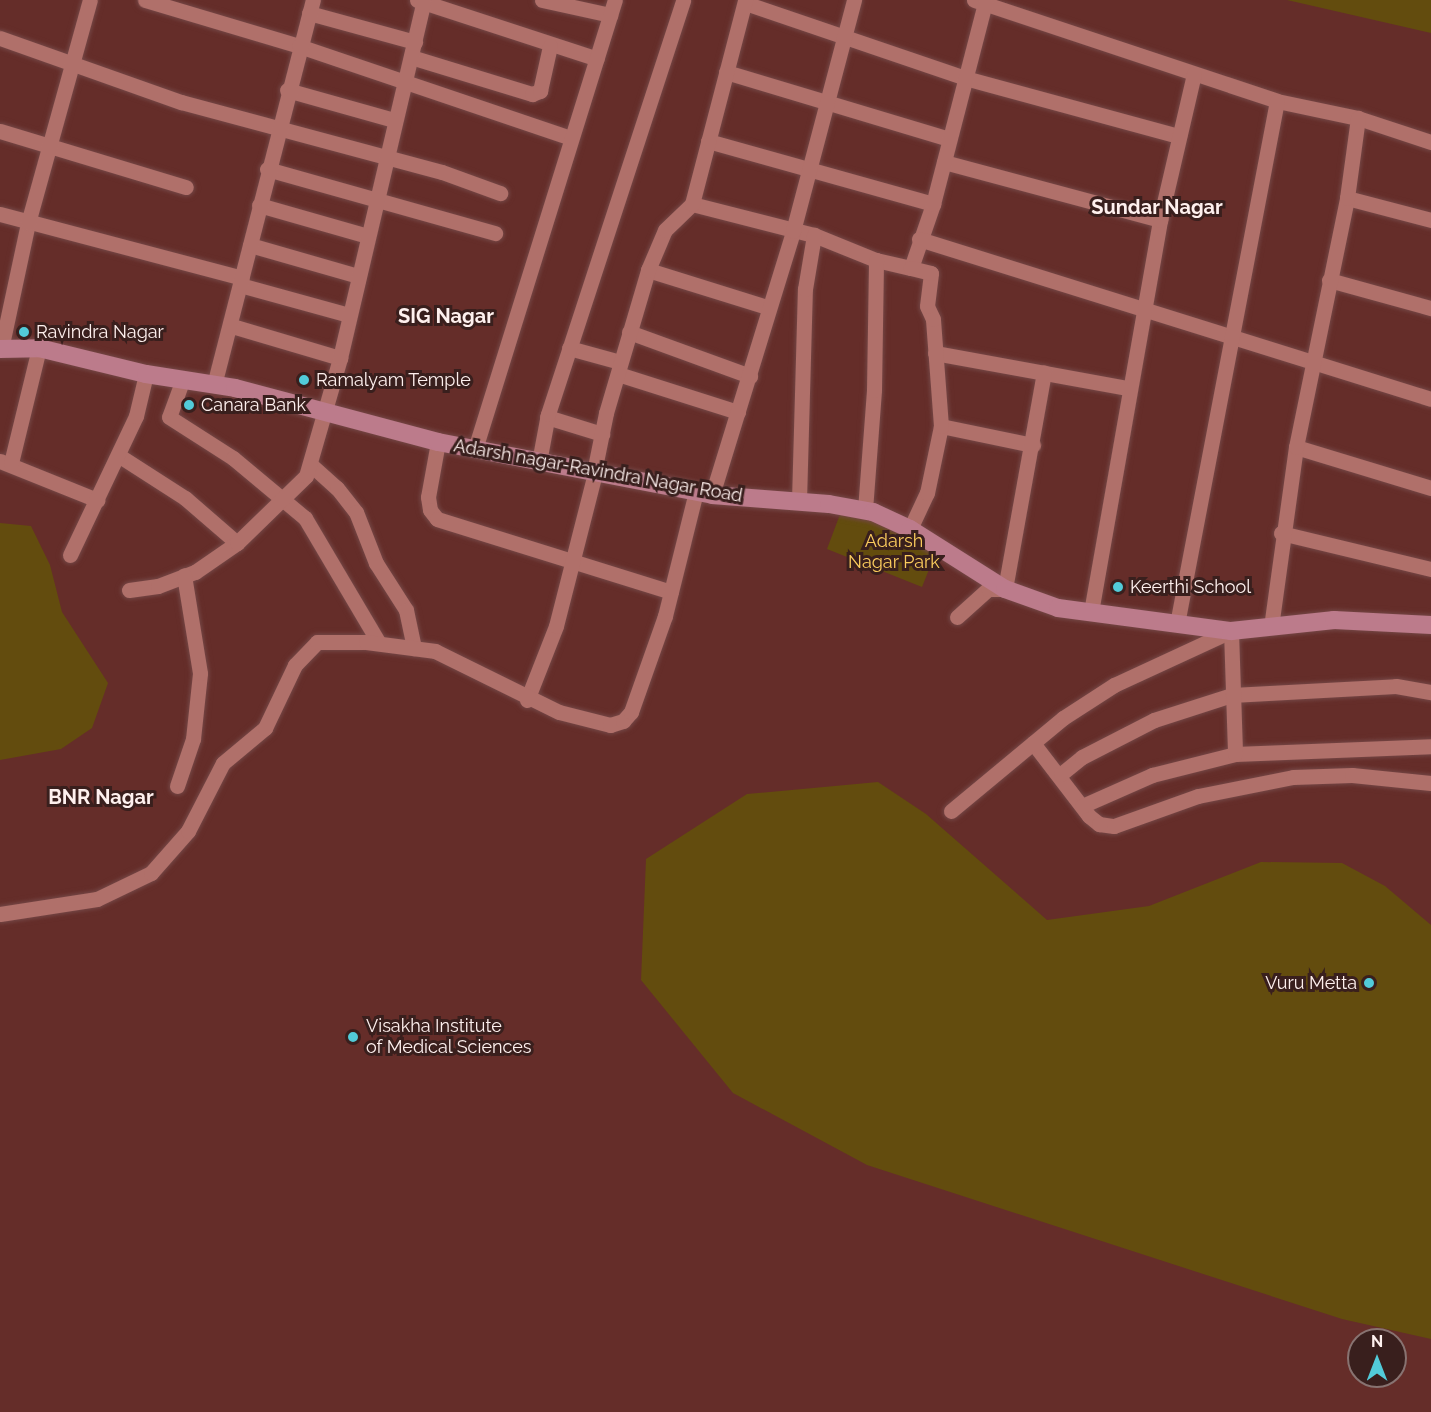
<!DOCTYPE html>
<html>
<head>
<meta charset="utf-8">
<style>
  body { margin:0 }
  #map { position:relative; width:1431px; height:1412px; overflow:hidden; background:#652d29; font-family:Raleway,sans-serif }
  div>[style] { position:absolute }
  .green>* { inset:0; background:#634c0e }
  .roads { filter:drop-shadow(0 0 2px #744746) drop-shadow(0 0 2px #744746) }
  .street>* { height:15px; margin:-7.5px; padding:0 7.5px; transform-origin:7.5px; border-radius:7.5px; background:#b0706a }
  .secondary>* { height:18px; margin:-9px; padding:0 9px; transform-origin:9px; border-radius:9px; background:#bc7b8b }
  .dots>* { width:16px; height:16px; translate:-50% -50%; box-sizing:border-box; border:3px solid #391f1d; border-radius:50% }
  span { translate:-50% -50%; white-space:nowrap; text-align:center; line-height:1.15; -webkit-text-stroke:6px #391f1d; paint-order:stroke }
  .poi-label { font-size:18px; color:#fef0ee }
  .left { translate:0 -50%; text-align:left }
  .right { translate:-100% -50%; text-align:right }
  .street-label { font-size:18px; color:#fef0ee }
  .park-label { font-size:18px; color:#fbcc5d }
  .neighbourhood-label { font-size:20px; color:#fef0ee; font-weight:700 }
  .north { position:absolute; left:1347px; top:1328px; width:60px; height:60px; box-sizing:border-box; background:#391f1d; border:2px solid #887371; border-radius:50%; rotate:0deg; font-size:16px; font-weight:700; line-height:24px; text-align:center; color:#fef0ee }
  .north::after { content:''; display:block; margin:auto; width:21px; height:27px; background:#52cbd9; clip-path:polygon(50% 0,100% 100%,50% 72%,0 100%) }
</style>
</head>
<body>
<div id="map">
  <div class="green">
    <div style="clip-path:polygon(1287px 0,1431px 0,1431px 33px)"></div>
    <div style="clip-path:polygon(842px 509px,938px 547px,922px 587px,827px 549px)"></div>
    <div style="clip-path:polygon(0 523px,31px 526px,50px 565px,62px 612px,108px 683px,92px 728px,61px 749px,0 760px)"></div>
    <div style="clip-path:polygon(878px 782px,926px 814px,1047px 920px,1149px 906px,1261px 862px,1342px 863px,1385px 886px,1431px 925px,1431px 1339px,1342px 1319px,867px 1165px,733px 1093px,641px 980px,646px 859px,747px 794px)"></div>
  </div>
  <div class="roads">
    <div class="street">
      <div style="left:145px;top:0;width:161px;rotate:16.6deg"></div>
      <div style="left:299px;top:46px;width:287px;rotate:18.7deg"></div>
      <div style="left:417px;top:0;width:189px;rotate:18.1deg"></div>
      <div style="left:542px;top:0;width:70px;rotate:12.4deg"></div>
      <div style="left:974px;top:0;width:319px;rotate:18.4deg"></div>
      <div style="left:1277px;top:101px;width:83px;rotate:11.9deg"></div>
      <div style="left:1358px;top:118px;width:77px;rotate:18.2deg"></div>
      <div style="left:745px;top:3px;width:232px;rotate:18.8deg"></div>
      <div style="left:965px;top:78px;width:222px;rotate:15.2deg"></div>
      <div style="left:309px;top:13px;width:110px;rotate:15.3deg"></div>
      <div style="left:0;top:38px;width:192px;rotate:19.5deg"></div>
      <div style="left:181px;top:102px;width:270px;rotate:15deg"></div>
      <div style="left:442px;top:172px;width:62px;rotate:19.9deg"></div>
      <div style="left:411px;top:57px;width:127px;rotate:17deg"></div>
      <div style="left:532px;top:94px;width:9px;rotate:-21deg"></div>
      <div style="left:540px;top:91px;width:46px;rotate:-77.5deg"></div>
      <div style="left:726px;top:72px;width:233px;rotate:16.7deg"></div>
      <div style="left:287px;top:90px;width:111px;rotate:15.7deg"></div>
      <div style="left:0;top:131px;width:194px;rotate:16.8deg"></div>
      <div style="left:708px;top:141px;width:234px;rotate:15.6deg"></div>
      <div style="left:944px;top:162px;width:224px;rotate:15deg"></div>
      <div style="left:267px;top:169px;width:237px;rotate:15.7deg"></div>
      <div style="left:1347px;top:198px;width:87px;rotate:14.7deg"></div>
      <div style="left:692px;top:204px;width:126px;rotate:14.3deg"></div>
      <div style="left:814px;top:235px;width:67px;rotate:22deg"></div>
      <div style="left:876px;top:260px;width:36px;rotate:13deg"></div>
      <div style="left:911px;top:268px;width:68px;rotate:-71deg"></div>
      <div style="left:933px;top:204px;width:208px;rotate:-75.5deg"></div>
      <div style="left:259px;top:205px;width:113px;rotate:15.9deg"></div>
      <div style="left:0;top:214px;width:250px;rotate:14.8deg"></div>
      <div style="left:919px;top:239px;width:536px;rotate:17.35deg"></div>
      <div style="left:250px;top:245px;width:112px;rotate:16deg"></div>
      <div style="left:648px;top:270px;width:125px;rotate:17.3deg"></div>
      <div style="left:1329px;top:280px;width:106px;rotate:15.4deg"></div>
      <div style="left:240px;top:285px;width:113px;rotate:15.4deg"></div>
      <div style="left:232px;top:326px;width:113px;rotate:16.5deg"></div>
      <div style="left:629px;top:332px;width:129px;rotate:20deg"></div>
      <div style="left:569px;top:348px;width:53px;rotate:15.4deg"></div>
      <div style="left:1px;top:349px;width:129px;rotate:-77.9deg"></div>
      <div style="left:28px;top:223px;width:231px;rotate:-74.5deg"></div>
      <div style="left:935px;top:353px;width:196px;rotate:10.3deg"></div>
      <div style="left:618px;top:374px;width:126px;rotate:17.6deg"></div>
      <div style="left:183px;top:379px;width:40px;rotate:110.2deg"></div>
      <div style="left:169px;top:417px;width:76px;rotate:32.6deg"></div>
      <div style="left:233px;top:458px;width:94px;rotate:39.8deg"></div>
      <div style="left:305px;top:518px;width:145px;rotate:59.4deg"></div>
      <div style="left:214px;top:385px;width:398px;rotate:-75.6deg"></div>
      <div style="left:547px;top:417px;width:58px;rotate:17.2deg"></div>
      <div style="left:941px;top:426px;width:94px;rotate:11.7deg"></div>
      <div style="left:438px;top:442px;width:56px;rotate:100.3deg"></div>
      <div style="left:428px;top:497px;width:13px;rotate:81deg"></div>
      <div style="left:430px;top:510px;width:11px;rotate:52deg"></div>
      <div style="left:437px;top:519px;width:245px;rotate:17.3deg"></div>
      <div style="left:1296px;top:447px;width:141px;rotate:16.9deg"></div>
      <div style="left:475px;top:449px;width:470px;rotate:-72.7deg"></div>
      <div style="left:118px;top:455px;width:80px;rotate:32.7deg"></div>
      <div style="left:185px;top:498px;width:69px;rotate:40.9deg"></div>
      <div style="left:0;top:461px;width:105px;rotate:21.9deg"></div>
      <div style="left:539px;top:462px;width:49px;rotate:-79.4deg"></div>
      <div style="left:548px;top:414px;width:435px;rotate:-71.9deg"></div>
      <div style="left:11px;top:463px;width:118px;rotate:-76.3deg"></div>
      <div style="left:310px;top:464px;width:36px;rotate:42deg"></div>
      <div style="left:337px;top:488px;width:31px;rotate:52deg"></div>
      <div style="left:356px;top:512px;width:55px;rotate:68.6deg"></div>
      <div style="left:376px;top:563px;width:56px;rotate:57.4deg"></div>
      <div style="left:406px;top:610px;width:39px;rotate:78deg"></div>
      <div style="left:594px;top:472px;width:60px;rotate:-78.5deg"></div>
      <div style="left:606px;top:413px;width:149px;rotate:-73.6deg"></div>
      <div style="left:648px;top:270px;width:43px;rotate:-67deg"></div>
      <div style="left:665px;top:230px;width:37px;rotate:-44deg"></div>
      <div style="left:692px;top:204px;width:211px;rotate:-75.4deg"></div>
      <div style="left:712px;top:495px;width:276px;rotate:-72.9deg"></div>
      <div style="left:793px;top:231px;width:239px;rotate:-75.2deg"></div>
      <div style="left:799px;top:501px;width:212px;rotate:-88.4deg"></div>
      <div style="left:805px;top:289px;width:55px;rotate:-80.5deg"></div>
      <div style="left:865px;top:510px;width:120px;rotate:-85.7deg"></div>
      <div style="left:874px;top:390px;width:130px;rotate:-89.1deg"></div>
      <div style="left:910px;top:529px;width:40px;rotate:-65deg"></div>
      <div style="left:927px;top:493px;width:68px;rotate:-78.2deg"></div>
      <div style="left:941px;top:426px;width:107px;rotate:-94.3deg"></div>
      <div style="left:933px;top:319px;width:14px;rotate:-115deg"></div>
      <div style="left:927px;top:306px;width:33px;rotate:-83deg"></div>
      <div style="left:931px;top:273px;width:21px;rotate:-166deg"></div>
      <div style="left:1281px;top:533px;width:154px;rotate:13.5deg"></div>
      <div style="left:70px;top:555px;width:154px;rotate:-64.6deg"></div>
      <div style="left:136px;top:416px;width:43px;rotate:-76.6deg"></div>
      <div style="left:129px;top:590px;width:29px;rotate:-8deg"></div>
      <div style="left:158px;top:586px;width:40px;rotate:-21deg"></div>
      <div style="left:195px;top:572px;width:51px;rotate:-34.6deg"></div>
      <div style="left:237px;top:543px;width:96px;rotate:-44.2deg"></div>
      <div style="left:306px;top:476px;width:123px;rotate:-73.9deg"></div>
      <div style="left:340px;top:358px;width:368px;rotate:-76.8deg"></div>
      <div style="left:1091px;top:612px;width:398px;rotate:-80deg"></div>
      <div style="left:1160px;top:220px;width:150px;rotate:-76.9deg"></div>
      <div style="left:957px;top:617px;width:42px;rotate:-42.1deg"></div>
      <div style="left:988px;top:589px;width:17px"></div>
      <div style="left:1005px;top:589px;width:220px;rotate:-79.8deg"></div>
      <div style="left:1177px;top:624px;width:532px;rotate:-79.18deg"></div>
      <div style="left:1271px;top:627px;width:182px;rotate:-82.1deg"></div>
      <div style="left:1296px;top:447px;width:254px;rotate:-78.4deg"></div>
      <div style="left:1347px;top:198px;width:81px;rotate:-82.2deg"></div>
      <div style="left:527px;top:700px;width:79px;rotate:-68.6deg"></div>
      <div style="left:556px;top:626px;width:158px;rotate:-75.7deg"></div>
      <div style="left:1033px;top:743px;width:92px;rotate:52.5deg"></div>
      <div style="left:1089px;top:816px;width:13px;rotate:39deg"></div>
      <div style="left:1099px;top:824px;width:15px;rotate:8deg"></div>
      <div style="left:1114px;top:826px;width:89px;rotate:-19.7deg"></div>
      <div style="left:1198px;top:796px;width:97px;rotate:-11.3deg"></div>
      <div style="left:1293px;top:777px;width:59px;rotate:-1.9deg"></div>
      <div style="left:1352px;top:775px;width:79px;rotate:5.8deg"></div>
      <div style="left:1061px;top:774px;width:27px;rotate:-39deg"></div>
      <div style="left:1082px;top:757px;width:81px;rotate:-27.2deg"></div>
      <div style="left:1154px;top:720px;width:82px;rotate:-17.8deg"></div>
      <div style="left:1232px;top:695px;width:164px;rotate:-3.1deg"></div>
      <div style="left:1396px;top:686px;width:36px;rotate:10deg"></div>
      <div style="left:177px;top:786px;width:50px;rotate:-71.2deg"></div>
      <div style="left:193px;top:739px;width:66px;rotate:-83.9deg"></div>
      <div style="left:200px;top:673px;width:99px;rotate:-99.3deg"></div>
      <div style="left:1082px;top:806px;width:77px;rotate:-23.9deg"></div>
      <div style="left:1152px;top:775px;width:86px;rotate:-14.2deg"></div>
      <div style="left:1235px;top:754px;width:196px;rotate:-2.3deg"></div>
      <div style="left:951px;top:811px;width:146px;rotate:-39.7deg"></div>
      <div style="left:1063px;top:718px;width:61px;rotate:-32.9deg"></div>
      <div style="left:1114px;top:685px;width:129px;rotate:-24.8deg"></div>
      <div style="left:1231px;top:631px;width:123px;rotate:88.1deg"></div>
      <div style="left:0;top:914px;width:98px;rotate:-8.8deg"></div>
      <div style="left:97px;top:899px;width:60px;rotate:-25.7deg"></div>
      <div style="left:151px;top:873px;width:56px;rotate:-48.6deg"></div>
      <div style="left:188px;top:831px;width:76px;rotate:-62.8deg"></div>
      <div style="left:223px;top:763px;width:55px;rotate:-39.8deg"></div>
      <div style="left:265px;top:728px;width:70px;rotate:-64.5deg"></div>
      <div style="left:295px;top:665px;width:32px;rotate:-46deg"></div>
      <div style="left:317px;top:642px;width:49px"></div>
      <div style="left:366px;top:642px;width:70px;rotate:7.4deg"></div>
      <div style="left:435px;top:651px;width:138px;rotate:26.2deg"></div>
      <div style="left:559px;top:712px;width:53px;rotate:14.3deg"></div>
      <div style="left:610px;top:725px;width:14px;rotate:-17deg"></div>
      <div style="left:623px;top:721px;width:12px;rotate:-48deg"></div>
      <div style="left:631px;top:712px;width:102px;rotate:-70.5deg"></div>
      <div style="left:665px;top:616px;width:128px;rotate:-76deg"></div>
    </div>
    <div class="secondary">
      <div style="left:0;top:349px;width:39px;rotate:-1deg"></div>
      <div style="left:39px;top:348px;width:110px;rotate:13.7deg"></div>
      <div style="left:146px;top:374px;width:90px;rotate:8.9deg"></div>
      <div style="left:235px;top:388px;width:210px;rotate:14.9deg"></div>
      <div style="left:438px;top:442px;width:279px;rotate:10.9deg"></div>
      <div style="left:712px;top:495px;width:117px;rotate:4.4deg"></div>
      <div style="left:829px;top:504px;width:45px;rotate:10.3deg"></div>
      <div style="left:873px;top:512px;width:41px;rotate:24.7deg"></div>
      <div style="left:910px;top:529px;width:112px;rotate:32.3deg"></div>
      <div style="left:1005px;top:589px;width:56px;rotate:19.7deg"></div>
      <div style="left:1058px;top:608px;width:175px;rotate:7.6deg"></div>
      <div style="left:1231px;top:631px;width:104px;rotate:-6.1deg"></div>
      <div style="left:1334px;top:620px;width:97px;rotate:3deg"></div>
    </div>
  </div>
  <div class="dots">
    <div style="left:24px;top:332px;background:#52cbd9"></div>
    <div style="left:304px;top:380px;background:#52cbd9"></div>
    <div style="left:189px;top:405px;background:#52cbd9"></div>
    <div style="left:1118px;top:587px;background:#52cbd9"></div>
    <div style="left:1369px;top:983px;background:#52cbd9"></div>
    <div style="left:353px;top:1037px;background:#52cbd9"></div>
  </div>
  <div class="poi-label">
    <span class="left" style="left:36px;top:332px">Ravindra Nagar</span>
    <span class="left" style="left:316px;top:380px">Ramalyam Temple</span>
    <span class="left" style="left:201px;top:405px">Canara Bank</span>
    <span class="left" style="left:1130px;top:587px">Keerthi School</span>
    <span class="right" style="left:1357px;top:983px">Vuru Metta</span>
    <span class="left" style="left:366px;top:1037px">Visakha Institute<br>of Medical Sciences</span>
  </div>
  <div class="street-label">
    <span style="left:598px;top:471px;rotate:10deg">Adarsh nagar-Ravindra Nagar Road</span>
  </div>
  <div class="park-label">
    <span style="left:894px;top:552px">Adarsh<br>Nagar Park</span>
  </div>
  <div class="neighbourhood-label">
    <span style="left:1157px;top:207px">Sundar Nagar</span>
    <span style="left:446px;top:316px">SIG Nagar</span>
    <span style="left:101px;top:797px">BNR Nagar</span>
  </div>
  <div class="north">N</div>
</div>
</body>
</html>
